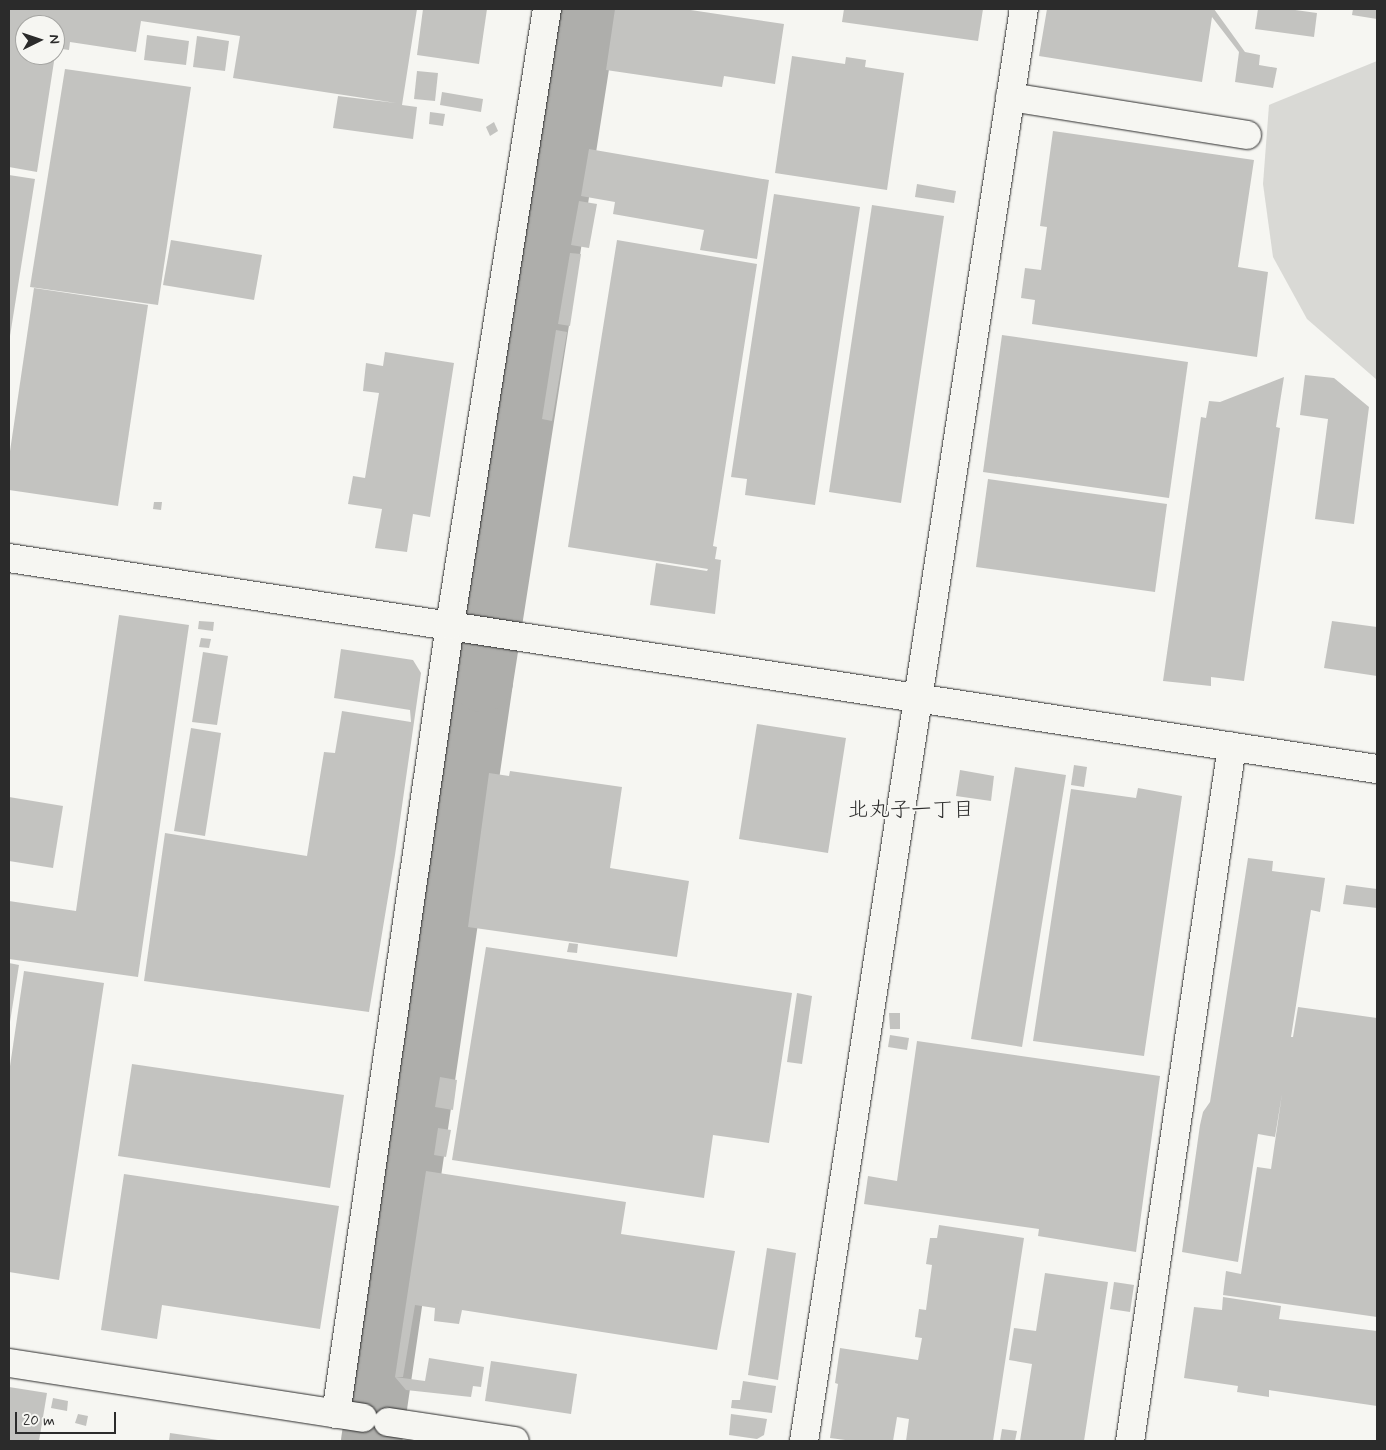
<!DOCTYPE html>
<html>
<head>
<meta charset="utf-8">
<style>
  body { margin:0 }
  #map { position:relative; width:1386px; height:1450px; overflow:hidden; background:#f6f6f2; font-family:Mynerve,"Klee One",sans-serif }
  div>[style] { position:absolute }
  .green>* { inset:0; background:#d9d9d5 }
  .river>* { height:61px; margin:-30.5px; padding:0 30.5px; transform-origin:30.5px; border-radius:30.5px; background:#aeaeab }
  .building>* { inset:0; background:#c3c3c0 }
  .roads { filter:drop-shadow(0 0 1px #2b2b2b) drop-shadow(0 0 1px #2b2b2b) }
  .minor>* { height:28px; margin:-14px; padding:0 14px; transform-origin:14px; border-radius:14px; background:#f6f6f2 }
  .tertiary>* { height:28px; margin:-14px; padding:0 14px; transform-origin:14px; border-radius:14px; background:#f6f6f2 }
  span { translate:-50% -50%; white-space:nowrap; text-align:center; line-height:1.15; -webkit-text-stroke:4px #f6f6f2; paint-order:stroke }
  .neighbourhood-label { font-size:21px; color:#2b2b2b }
  .frame { position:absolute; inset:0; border:10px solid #2b2b2b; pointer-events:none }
  .north { position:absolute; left:15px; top:15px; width:50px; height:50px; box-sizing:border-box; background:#f6f6f2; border:1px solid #a5a5a2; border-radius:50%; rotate:86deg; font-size:14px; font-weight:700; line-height:20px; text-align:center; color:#2b2b2b }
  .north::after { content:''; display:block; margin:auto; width:18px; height:22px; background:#2b2b2b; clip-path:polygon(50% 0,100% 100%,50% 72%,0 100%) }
  .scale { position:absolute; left:15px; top:1412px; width:101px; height:22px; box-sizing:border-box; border:2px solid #2b2b2b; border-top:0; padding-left:6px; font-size:15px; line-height:18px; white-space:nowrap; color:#2b2b2b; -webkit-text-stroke:4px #f6f6f2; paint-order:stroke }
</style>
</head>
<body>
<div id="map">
  <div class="green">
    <div style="clip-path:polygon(1377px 61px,1377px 380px,1307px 319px,1273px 257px,1263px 184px,1269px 105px)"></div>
  </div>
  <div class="river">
    <div style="left:371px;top:1441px;width:768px;rotate:-81.69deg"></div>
    <div style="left:482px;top:681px;width:680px;rotate:-81.12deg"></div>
  </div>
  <div class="building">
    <div style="clip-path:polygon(9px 9px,417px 9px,402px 105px,417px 107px,413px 139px,333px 128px,338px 96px,396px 103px,233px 78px,240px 36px,141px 21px,136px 52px,70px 42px,69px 50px,55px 48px,55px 25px,25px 25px,25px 55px,55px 55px,37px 172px,9px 167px)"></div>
    <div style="clip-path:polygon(423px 9px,487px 9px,479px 64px,417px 55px)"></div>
    <div style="clip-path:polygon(615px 9px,684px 9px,784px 24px,775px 84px,724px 76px,722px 87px,606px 70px)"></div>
    <div style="clip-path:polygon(844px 9px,983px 9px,978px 41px,842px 22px)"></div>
    <div style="clip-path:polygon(1047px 9px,1214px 9px,1245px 52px,1260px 55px,1259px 65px,1277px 68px,1273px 88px,1235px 82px,1239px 52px,1212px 17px,1202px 82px,1039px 56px)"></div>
    <div style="clip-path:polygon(1258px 9px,1288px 9px,1317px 13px,1314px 37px,1255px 29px)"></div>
    <div style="clip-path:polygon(1353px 9px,1377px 9px,1377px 19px,1352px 15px)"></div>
    <div style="clip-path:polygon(147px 35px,189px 41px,186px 65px,144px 60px)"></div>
    <div style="clip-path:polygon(197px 36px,229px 41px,225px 71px,193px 67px)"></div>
    <div style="clip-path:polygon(792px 56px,845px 64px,846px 57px,866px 60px,865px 67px,904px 73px,887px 190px,775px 173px)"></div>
    <div style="clip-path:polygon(65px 69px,191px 87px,158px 305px,30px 287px)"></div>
    <div style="clip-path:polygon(417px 71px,438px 73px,435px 101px,414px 99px)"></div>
    <div style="clip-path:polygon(442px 92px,483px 99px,481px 112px,440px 105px)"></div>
    <div style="clip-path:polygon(430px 112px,445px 114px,443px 126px,429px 124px)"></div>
    <div style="clip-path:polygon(494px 122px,498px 131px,490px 136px,486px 127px)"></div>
    <div style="clip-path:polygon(1053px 131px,1254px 160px,1238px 267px,1268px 272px,1257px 357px,1032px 324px,1035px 300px,1021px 298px,1025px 268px,1041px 270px,1047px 227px,1040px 226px)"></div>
    <div style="clip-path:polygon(589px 149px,769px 180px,757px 259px,700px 250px,704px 230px,613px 214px,615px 202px,581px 196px)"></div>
    <div style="clip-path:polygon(9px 175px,35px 179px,10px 336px,9px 336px)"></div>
    <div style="clip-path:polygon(917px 184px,956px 191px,954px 203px,915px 197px)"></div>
    <div style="clip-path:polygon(774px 194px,860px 207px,815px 505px,745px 495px,747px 479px,731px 477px)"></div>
    <div style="clip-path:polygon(579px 201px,597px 204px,589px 248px,571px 245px)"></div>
    <div style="clip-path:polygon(872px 205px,944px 216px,901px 503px,829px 492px)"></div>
    <div style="clip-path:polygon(171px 240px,262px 255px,254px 300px,163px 285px)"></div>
    <div style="clip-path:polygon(617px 240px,757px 264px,713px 546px,717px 547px,715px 559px,721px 560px,715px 614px,650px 605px,656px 563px,707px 571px,708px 569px,568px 547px)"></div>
    <div style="clip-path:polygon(570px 253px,581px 254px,570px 326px,558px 324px)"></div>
    <div style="clip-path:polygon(34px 288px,148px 305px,118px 506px,9px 490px,9px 458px)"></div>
    <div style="clip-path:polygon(556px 330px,567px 332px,552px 421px,542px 419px)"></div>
    <div style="clip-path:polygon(1002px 335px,1188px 362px,1169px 498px,983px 472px)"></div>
    <div style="clip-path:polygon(385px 352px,454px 363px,430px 517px,413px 514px,407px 552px,375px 548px,382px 509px,348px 504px,353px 476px,365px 478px,379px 393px,363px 391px,366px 363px,383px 366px)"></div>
    <div style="clip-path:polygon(1305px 375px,1334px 378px,1369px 407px,1354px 524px,1315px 519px,1328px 419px,1300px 415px)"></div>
    <div style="clip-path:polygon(1284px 377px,1276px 427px,1280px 428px,1244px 681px,1211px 677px,1211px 686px,1163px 681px,1201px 417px,1206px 418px,1209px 401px,1220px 402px)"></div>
    <div style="clip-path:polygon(988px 479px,1167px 504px,1155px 592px,976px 567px)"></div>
    <div style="clip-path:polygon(154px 502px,162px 502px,161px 510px,153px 509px)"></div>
    <div style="clip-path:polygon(119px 615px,189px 625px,138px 977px,9px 959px,9px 901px,76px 911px)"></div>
    <div style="clip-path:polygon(199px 621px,214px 622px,213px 631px,198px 629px)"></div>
    <div style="clip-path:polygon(1332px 621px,1377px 627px,1377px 676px,1324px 668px)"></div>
    <div style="clip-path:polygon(201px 638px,211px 639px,209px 648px,199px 647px)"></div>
    <div style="clip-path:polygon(341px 649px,413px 660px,421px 673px,395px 855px,369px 1012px,144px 981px,165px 833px,307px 856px,324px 752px,335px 753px,342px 711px,411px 722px,410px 710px,334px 698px)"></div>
    <div style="clip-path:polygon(203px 652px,228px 656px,217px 725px,192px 722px)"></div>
    <div style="clip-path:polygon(757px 724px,846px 738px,828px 853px,739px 839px)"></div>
    <div style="clip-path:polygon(191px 728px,221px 733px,205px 836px,174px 831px)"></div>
    <div style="clip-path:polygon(1074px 765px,1087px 767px,1084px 787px,1071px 785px)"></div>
    <div style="clip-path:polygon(1015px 767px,1066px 775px,1022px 1047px,971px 1039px)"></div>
    <div style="clip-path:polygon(960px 770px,994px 776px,991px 801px,956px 796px)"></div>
    <div style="clip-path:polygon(510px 771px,622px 787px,610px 868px,689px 881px,677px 957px,468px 927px,489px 773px,509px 776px)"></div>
    <div style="clip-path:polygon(1138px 788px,1182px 796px,1144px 1056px,1033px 1041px,1071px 789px,1136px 798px)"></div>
    <div style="clip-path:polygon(9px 797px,63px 806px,53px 868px,9px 861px)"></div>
    <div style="clip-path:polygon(1248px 858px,1273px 861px,1272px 871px,1325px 878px,1320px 912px,1311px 910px,1291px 1037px,1293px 1037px,1298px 1007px,1377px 1018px,1377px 1317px,1223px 1295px,1226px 1271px,1241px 1274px,1257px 1167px,1271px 1169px,1282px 1094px,1275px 1137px,1258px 1134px,1238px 1262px,1182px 1252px,1200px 1125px,1203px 1112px,1210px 1102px)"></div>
    <div style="clip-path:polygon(1346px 885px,1377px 889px,1377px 908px,1343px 904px)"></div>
    <div style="clip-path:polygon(569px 943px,578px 944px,577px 953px,567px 952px)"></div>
    <div style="clip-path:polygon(486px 947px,792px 993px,769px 1143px,713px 1135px,704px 1198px,452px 1160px)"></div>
    <div style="clip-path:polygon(9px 963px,19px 965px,10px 1022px,9px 1022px)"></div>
    <div style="clip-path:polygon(24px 971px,104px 983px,59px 1280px,9px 1272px,9px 1073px)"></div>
    <div style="clip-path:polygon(797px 993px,812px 996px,802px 1064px,787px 1062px)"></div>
    <div style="clip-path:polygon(889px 1013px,900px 1013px,900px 1029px,890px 1029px)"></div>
    <div style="clip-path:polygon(890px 1035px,909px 1038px,907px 1050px,888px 1047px)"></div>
    <div style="clip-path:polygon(917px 1041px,1160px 1076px,1136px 1252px,1038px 1236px,1039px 1229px,864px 1204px,868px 1176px,897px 1181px)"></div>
    <div style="clip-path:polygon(132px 1064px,344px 1095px,330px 1188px,118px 1156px)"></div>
    <div style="clip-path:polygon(440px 1077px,457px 1080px,453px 1110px,435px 1107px)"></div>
    <div style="clip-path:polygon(438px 1128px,451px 1130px,446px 1157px,434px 1155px)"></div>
    <div style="clip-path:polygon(426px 1171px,626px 1202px,621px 1234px,735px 1251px,717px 1350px,462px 1310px,459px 1324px,434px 1321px,435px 1308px,415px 1305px,403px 1377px,395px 1377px)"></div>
    <div style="clip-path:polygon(124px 1174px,339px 1206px,320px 1329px,162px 1305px,157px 1339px,101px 1330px)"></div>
    <div style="clip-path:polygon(939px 1225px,1024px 1238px,993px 1441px,906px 1441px,909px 1419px,897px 1417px,893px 1441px,853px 1441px,830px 1438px,838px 1384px,835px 1383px,840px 1348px,918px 1360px,922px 1338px,915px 1337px,919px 1309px,926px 1310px,932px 1265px,926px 1264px,930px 1238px,937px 1238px)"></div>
    <div style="clip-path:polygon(767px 1248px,796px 1253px,778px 1380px,748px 1375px)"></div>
    <div style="clip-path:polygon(1045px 1273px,1108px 1282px,1084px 1441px,1020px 1441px,1032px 1364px,1009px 1360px,1014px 1328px,1036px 1331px)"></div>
    <div style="clip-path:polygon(1114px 1282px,1134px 1285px,1130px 1312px,1110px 1309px)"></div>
    <div style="clip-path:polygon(1223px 1297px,1281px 1306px,1279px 1319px,1377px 1331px,1377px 1406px,1269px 1390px,1269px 1397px,1237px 1392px,1238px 1386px,1184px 1378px,1194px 1307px,1222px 1310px)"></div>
    <div style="clip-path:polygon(429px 1358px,484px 1367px,481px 1387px,473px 1386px,471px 1397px,406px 1390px,395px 1377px,425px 1381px)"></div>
    <div style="clip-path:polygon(491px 1361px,577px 1374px,571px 1414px,485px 1401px)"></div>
    <div style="clip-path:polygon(743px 1381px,776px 1386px,772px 1413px,731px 1408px,732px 1400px,740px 1400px)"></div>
    <div style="clip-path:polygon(9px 1387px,47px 1393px,39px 1441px,9px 1441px)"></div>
    <div style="clip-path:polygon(53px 1398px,68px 1401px,67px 1411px,51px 1408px)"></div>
    <div style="clip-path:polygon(78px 1414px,88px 1416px,86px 1426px,75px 1423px)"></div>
    <div style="clip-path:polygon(731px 1414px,767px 1419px,764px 1435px,757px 1439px,729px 1435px)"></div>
    <div style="clip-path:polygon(1002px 1429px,1017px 1431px,1015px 1441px,1000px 1441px)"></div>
    <div style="clip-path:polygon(170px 1433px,218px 1440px,218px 1441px,169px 1441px)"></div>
  </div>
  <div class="roads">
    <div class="minor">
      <div style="left:1010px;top:97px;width:240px;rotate:9.1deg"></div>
      <div style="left:336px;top:1414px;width:797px;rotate:-81.78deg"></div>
      <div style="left:804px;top:1441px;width:1449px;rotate:-81.27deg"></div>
      <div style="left:1130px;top:1441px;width:702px;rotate:-81.65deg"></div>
    </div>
    <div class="tertiary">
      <div style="left:9px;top:558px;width:1384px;rotate:8.77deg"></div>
      <div style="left:450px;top:625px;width:624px;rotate:-81.05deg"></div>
      <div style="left:9px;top:1363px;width:358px;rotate:8.8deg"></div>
      <div style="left:388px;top:1422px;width:128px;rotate:8.5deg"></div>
    </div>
  </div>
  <div class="neighbourhood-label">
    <span style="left:911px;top:810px">北丸子一丁目</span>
  </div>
  <div class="frame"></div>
  <div class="north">N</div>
  <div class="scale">20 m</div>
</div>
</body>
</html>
